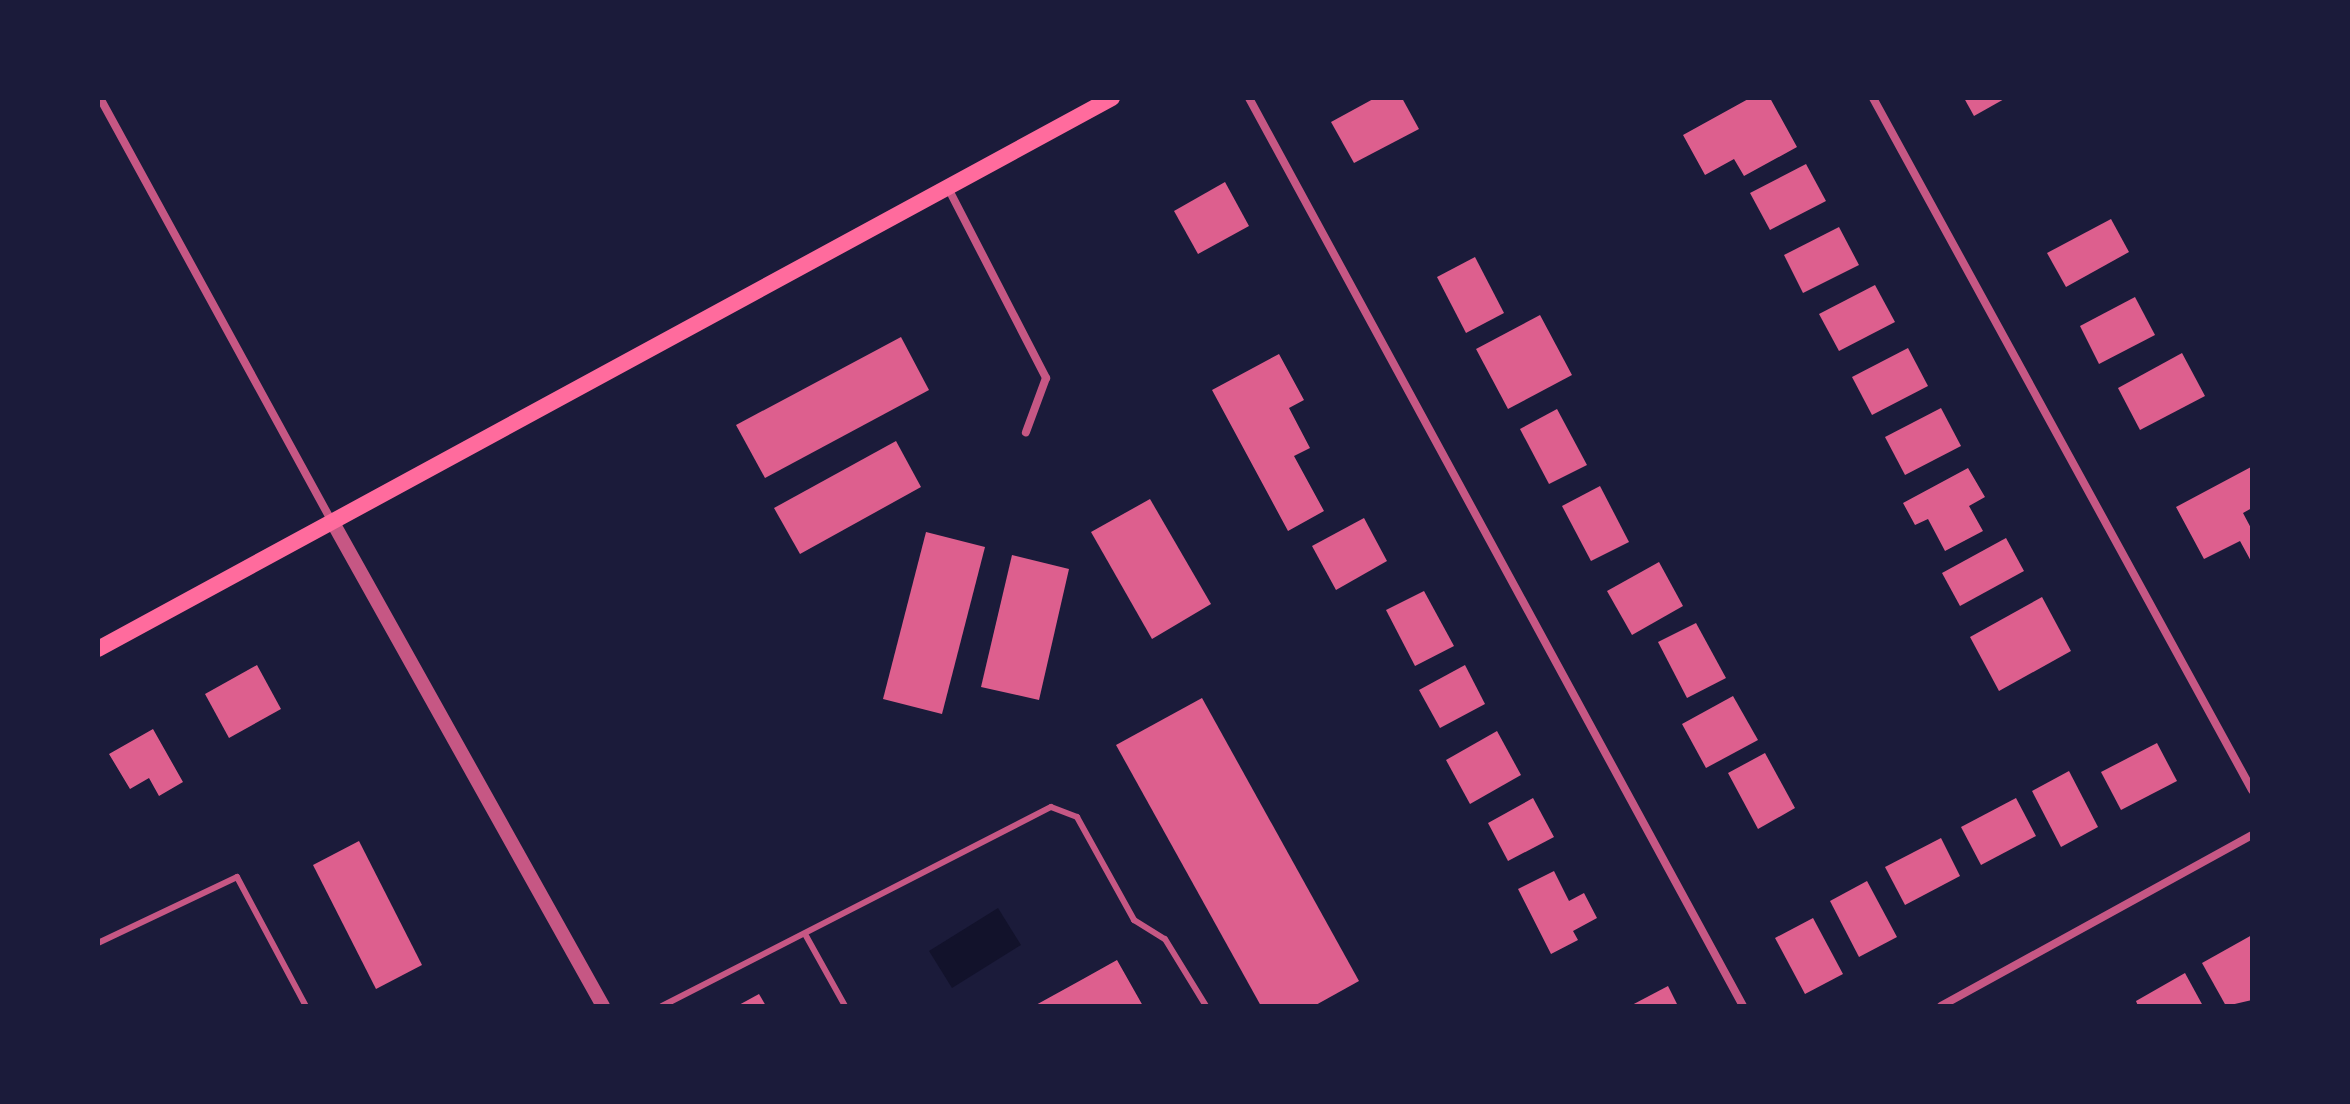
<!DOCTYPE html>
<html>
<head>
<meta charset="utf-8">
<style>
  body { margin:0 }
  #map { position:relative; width:2350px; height:1104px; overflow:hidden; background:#1b1b3a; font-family:"Varela Round",sans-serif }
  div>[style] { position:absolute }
  .water>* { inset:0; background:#12122b }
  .building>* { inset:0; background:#dd5f8e }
  .service>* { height:6px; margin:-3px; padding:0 3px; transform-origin:3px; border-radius:3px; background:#c65784 }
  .minor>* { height:8px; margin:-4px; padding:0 4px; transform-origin:4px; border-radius:4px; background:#c65784 }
  .tertiary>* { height:14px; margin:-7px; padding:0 7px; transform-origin:7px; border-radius:7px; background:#c65784 }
  .secondary>* { height:16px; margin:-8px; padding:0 8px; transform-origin:8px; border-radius:8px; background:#ff6b9d }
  span { translate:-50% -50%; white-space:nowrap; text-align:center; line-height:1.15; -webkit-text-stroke:6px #1b1b3a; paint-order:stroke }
  .frame { position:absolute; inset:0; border:100px solid #1b1b3a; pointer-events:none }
</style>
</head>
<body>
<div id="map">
  <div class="water">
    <div style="clip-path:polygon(998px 908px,1021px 945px,952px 988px,929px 951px)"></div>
  </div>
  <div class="building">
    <div style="clip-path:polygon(1375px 98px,1402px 98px,1419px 129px,1354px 163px,1331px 122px)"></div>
    <div style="clip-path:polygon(1750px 98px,1770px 98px,1797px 147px,1744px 176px,1734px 159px,1705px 175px,1683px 135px)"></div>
    <div style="clip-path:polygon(1964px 98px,2006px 98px,1974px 116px)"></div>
    <div style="clip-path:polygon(1806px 164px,1826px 201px,1770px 230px,1750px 193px)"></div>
    <div style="clip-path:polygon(1225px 182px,1249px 226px,1198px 254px,1174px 211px)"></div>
    <div style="clip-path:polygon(2111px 219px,2129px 252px,2066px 287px,2047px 253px)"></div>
    <div style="clip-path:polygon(1839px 227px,1859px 265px,1803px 293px,1784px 255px)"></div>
    <div style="clip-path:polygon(1475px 257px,1504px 313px,1466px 333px,1437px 277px)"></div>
    <div style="clip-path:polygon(1875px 285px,1895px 322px,1839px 351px,1819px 314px)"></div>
    <div style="clip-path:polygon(2135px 297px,2155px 335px,2099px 364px,2080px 326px)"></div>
    <div style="clip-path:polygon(1540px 315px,1572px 375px,1508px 409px,1476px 349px)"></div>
    <div style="clip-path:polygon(901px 337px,929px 390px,765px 478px,736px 425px)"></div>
    <div style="clip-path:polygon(1908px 348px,1928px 386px,1872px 415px,1852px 377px)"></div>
    <div style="clip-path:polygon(2182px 353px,2205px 396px,2140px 430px,2118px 388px)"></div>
    <div style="clip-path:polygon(1279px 354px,1304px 400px,1289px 408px,1310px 448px,1294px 456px,1324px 511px,1288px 531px,1212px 390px)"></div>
    <div style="clip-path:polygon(1941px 408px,1961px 446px,1905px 475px,1885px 437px)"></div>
    <div style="clip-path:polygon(1557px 409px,1587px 465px,1549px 484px,1520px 429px)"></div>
    <div style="clip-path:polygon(896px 441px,921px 487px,800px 554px,774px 508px)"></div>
    <div style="clip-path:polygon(2251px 467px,2252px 508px,2243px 513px,2252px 530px,2252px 563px,2240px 541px,2204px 559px,2176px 507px)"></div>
    <div style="clip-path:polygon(1968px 468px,1985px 497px,1969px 506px,1983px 531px,1945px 551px,1928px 519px,1915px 525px,1903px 503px)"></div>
    <div style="clip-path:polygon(1600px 486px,1629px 542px,1591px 561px,1562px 506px)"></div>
    <div style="clip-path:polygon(1150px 499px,1211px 604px,1152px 639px,1091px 532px)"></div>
    <div style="clip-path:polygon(1364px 518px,1387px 561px,1336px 590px,1312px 546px)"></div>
    <div style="clip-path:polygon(926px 532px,985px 547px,942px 714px,883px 699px)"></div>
    <div style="clip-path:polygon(2006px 538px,2024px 571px,1960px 606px,1942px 573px)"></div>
    <div style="clip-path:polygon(1012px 555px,1069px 569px,1039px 700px,981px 687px)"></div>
    <div style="clip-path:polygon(1659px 562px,1683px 606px,1632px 635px,1607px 591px)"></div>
    <div style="clip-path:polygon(1424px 591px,1454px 646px,1415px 666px,1386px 610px)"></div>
    <div style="clip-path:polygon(2042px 597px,2071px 651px,1999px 691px,1970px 637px)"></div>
    <div style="clip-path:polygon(1696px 623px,1726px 678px,1687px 698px,1658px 642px)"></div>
    <div style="clip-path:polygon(257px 665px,281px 709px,229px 738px,205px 694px)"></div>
    <div style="clip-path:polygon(1465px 665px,1485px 704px,1440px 728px,1419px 690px)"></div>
    <div style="clip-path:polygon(1733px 696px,1758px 740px,1706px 768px,1682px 724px)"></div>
    <div style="clip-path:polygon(1202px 698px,1359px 981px,1314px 1006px,1261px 1006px,1116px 745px)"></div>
    <div style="clip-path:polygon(153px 729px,183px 782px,159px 796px,149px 778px,130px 789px,109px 754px)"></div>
    <div style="clip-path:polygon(1497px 731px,1521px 775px,1470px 804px,1446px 760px)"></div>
    <div style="clip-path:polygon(2157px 743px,2177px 781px,2121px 810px,2101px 772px)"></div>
    <div style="clip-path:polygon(1765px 753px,1795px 808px,1758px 829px,1728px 773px)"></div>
    <div style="clip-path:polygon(2069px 771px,2098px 827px,2061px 847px,2032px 791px)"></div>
    <div style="clip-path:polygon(1533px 798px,1554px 837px,1508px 861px,1488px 823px)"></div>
    <div style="clip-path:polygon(2016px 798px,2036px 836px,1981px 865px,1961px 827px)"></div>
    <div style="clip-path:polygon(1941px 838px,1960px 876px,1905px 905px,1885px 867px)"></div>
    <div style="clip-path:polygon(359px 841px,422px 965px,376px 989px,313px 865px)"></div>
    <div style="clip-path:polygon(1554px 871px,1569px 901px,1584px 893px,1597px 918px,1573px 931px,1578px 940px,1551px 954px,1518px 889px)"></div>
    <div style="clip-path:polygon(1867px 881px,1897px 937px,1859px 957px,1830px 901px)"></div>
    <div style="clip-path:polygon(1813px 918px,1843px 974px,1805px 994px,1775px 938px)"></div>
    <div style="clip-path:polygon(2252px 935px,2252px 1000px,2226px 1006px,2202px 963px)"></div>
    <div style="clip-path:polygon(1117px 960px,1143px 1006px,1034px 1006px,1083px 979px)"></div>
    <div style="clip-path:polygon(2185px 973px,2203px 1006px,2138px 1006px,2136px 1001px)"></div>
    <div style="clip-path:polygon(1668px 986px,1678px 1006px,1630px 1006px)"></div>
    <div style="clip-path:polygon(759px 994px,766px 1006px,737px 1006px)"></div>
  </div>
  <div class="service">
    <div style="left:805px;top:934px;width:82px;rotate:60.9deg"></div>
    <div style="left:98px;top:943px;width:154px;rotate:-25.4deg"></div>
    <div style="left:237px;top:877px;width:146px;rotate:61.9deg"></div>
    <div style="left:662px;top:1006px;width:437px;rotate:-27.1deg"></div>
    <div style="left:1051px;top:807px;width:28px;rotate:21deg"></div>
    <div style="left:1077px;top:817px;width:118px;rotate:61deg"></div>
    <div style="left:1134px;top:920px;width:36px;rotate:32deg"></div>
    <div style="left:1165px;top:939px;width:79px;rotate:58.5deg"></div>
  </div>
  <div class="minor">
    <div style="left:100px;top:98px;width:482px;rotate:61.3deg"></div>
    <div style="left:1249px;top:98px;width:1034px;rotate:61.45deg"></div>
    <div style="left:1873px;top:98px;width:789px;rotate:61.29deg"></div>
    <div style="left:948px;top:188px;width:214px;rotate:62.7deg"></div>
    <div style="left:1046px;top:378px;width:58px;rotate:110.3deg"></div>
    <div style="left:1941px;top:1006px;width:355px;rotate:-28.8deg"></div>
  </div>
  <div class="tertiary">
    <div style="left:332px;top:521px;width:556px;rotate:60.81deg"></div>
  </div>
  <div class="secondary">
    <div style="left:98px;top:649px;width:1154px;rotate:-28.52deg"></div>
  </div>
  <div class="frame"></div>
</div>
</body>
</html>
